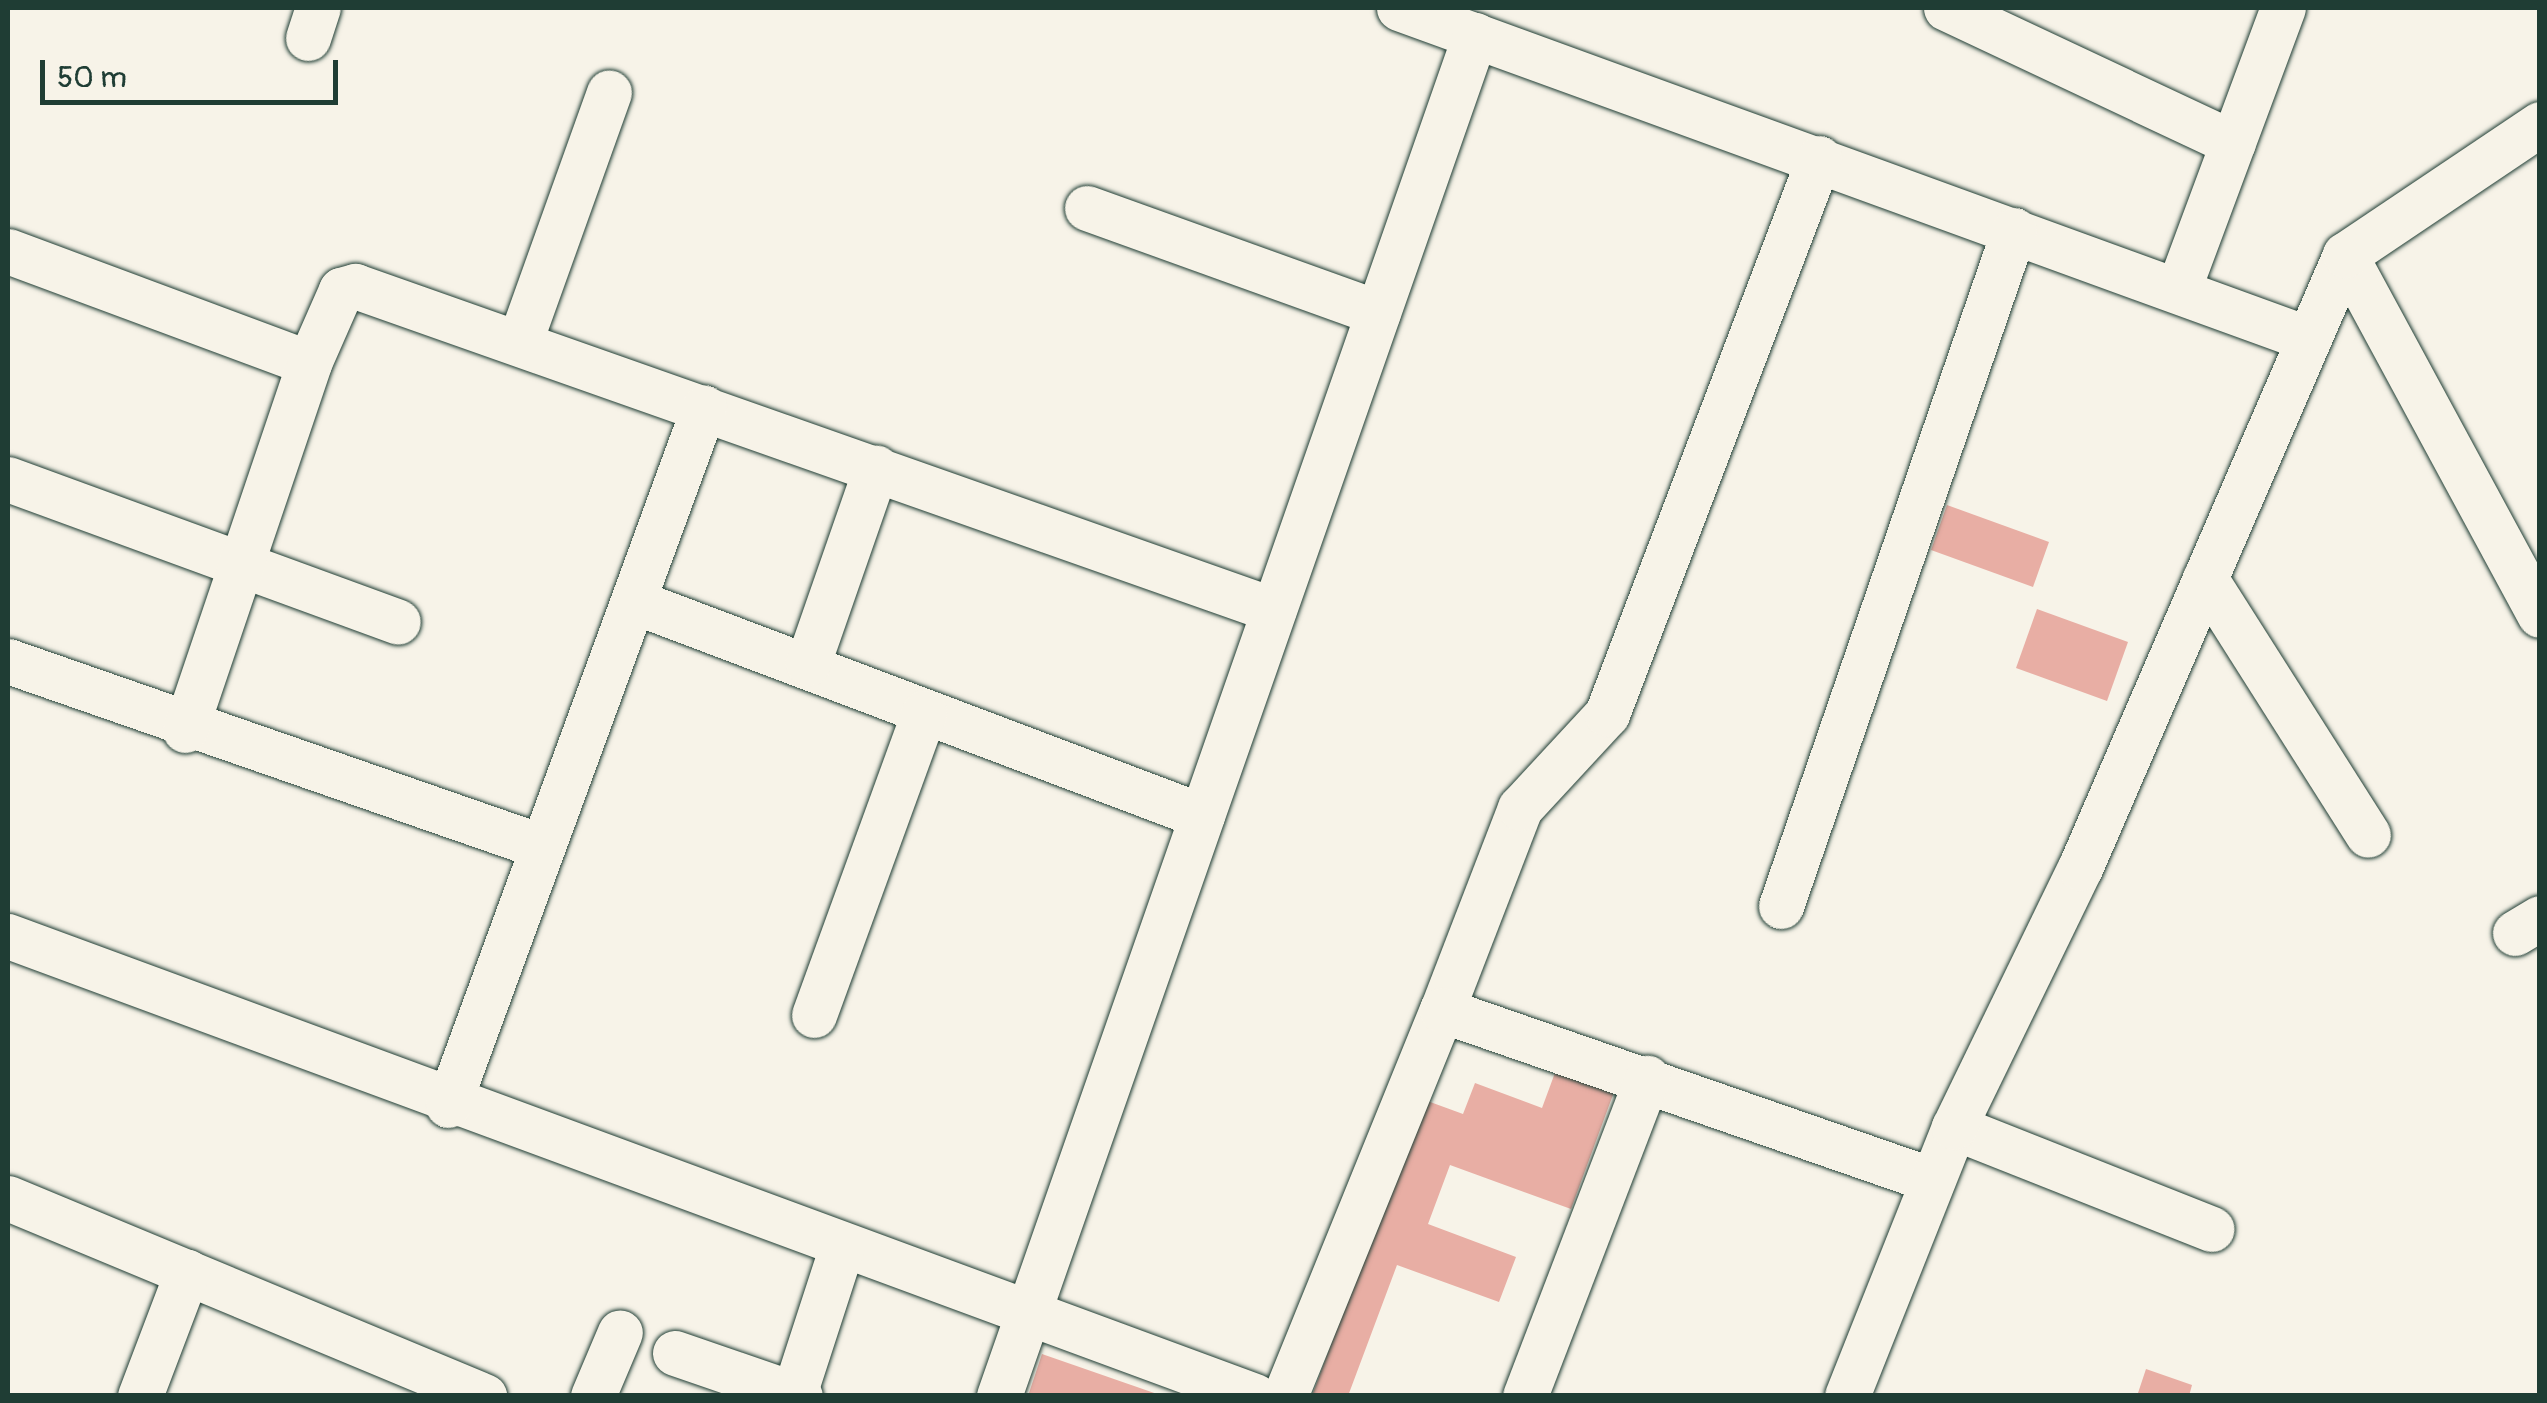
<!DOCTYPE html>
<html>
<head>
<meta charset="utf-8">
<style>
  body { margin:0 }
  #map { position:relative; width:2547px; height:1403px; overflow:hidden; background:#f7f3e8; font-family:Pangolin,sans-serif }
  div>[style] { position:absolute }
  .building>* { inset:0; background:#e8aea4 }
  .roads { filter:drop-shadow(0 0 2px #1f3d34) drop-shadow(0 0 2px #1f3d34) }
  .street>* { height:45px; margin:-22.5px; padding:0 22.5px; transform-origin:22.5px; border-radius:22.5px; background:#f7f3e8 }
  span { translate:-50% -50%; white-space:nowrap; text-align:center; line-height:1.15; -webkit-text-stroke:8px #f7f3e8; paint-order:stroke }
  .frame { position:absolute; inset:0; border:10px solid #1f3d34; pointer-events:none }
  .scale { position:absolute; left:40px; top:60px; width:298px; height:45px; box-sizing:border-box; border:5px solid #1f3d34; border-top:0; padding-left:12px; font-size:30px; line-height:35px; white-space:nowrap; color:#1f3d34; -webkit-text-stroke:8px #f7f3e8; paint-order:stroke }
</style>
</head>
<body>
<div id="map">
  <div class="building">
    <div style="clip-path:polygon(1947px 505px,2049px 542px,2033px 587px,1931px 550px)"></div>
    <div style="clip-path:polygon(2037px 609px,2128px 642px,2107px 701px,2016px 668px)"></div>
    <div style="clip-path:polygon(1556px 1070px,1614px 1092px,1571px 1209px,1450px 1165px,1428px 1224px,1516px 1257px,1499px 1302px,1397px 1265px,1348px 1396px,1313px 1393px,1422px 1099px,1463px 1114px,1475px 1083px,1542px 1108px)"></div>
    <div style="clip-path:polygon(1042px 1354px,1160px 1395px,1160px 1396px,1028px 1396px)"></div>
    <div style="clip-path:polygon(2146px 1369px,2192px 1385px,2189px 1396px,2137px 1396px)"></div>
  </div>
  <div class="roads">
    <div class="street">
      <div style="left:1399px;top:8px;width:968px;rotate:19.99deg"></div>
      <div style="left:1946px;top:8px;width:317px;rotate:25.2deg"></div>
      <div style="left:308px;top:38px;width:32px;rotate:-72deg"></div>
      <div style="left:1087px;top:208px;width:309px;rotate:19.8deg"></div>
      <div style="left:8px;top:251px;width:321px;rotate:20.4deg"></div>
      <div style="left:2345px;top:255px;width:409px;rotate:61.6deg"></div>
      <div style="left:2178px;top:290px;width:301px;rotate:-69.6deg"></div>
      <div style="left:520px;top:341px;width:264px;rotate:-70.3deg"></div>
      <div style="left:8px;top:479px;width:415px;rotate:20.1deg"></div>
      <div style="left:2205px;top:578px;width:304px;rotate:57.6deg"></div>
      <div style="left:633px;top:601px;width:608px;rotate:20.7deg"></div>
      <div style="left:8px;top:661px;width:566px;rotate:19.17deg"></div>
      <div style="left:808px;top:663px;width:207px;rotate:-70.8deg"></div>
      <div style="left:185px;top:730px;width:387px;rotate:-71.3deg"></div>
      <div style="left:309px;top:363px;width:80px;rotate:-66.3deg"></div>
      <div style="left:341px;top:290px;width:15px;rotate:-16deg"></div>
      <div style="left:355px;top:286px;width:974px;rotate:19.42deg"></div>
      <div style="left:1781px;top:906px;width:715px;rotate:-70.98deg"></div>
      <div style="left:2515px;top:933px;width:29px;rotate:-31deg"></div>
      <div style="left:8px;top:936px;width:1329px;rotate:20.25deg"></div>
      <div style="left:1442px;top:1010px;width:217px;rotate:-68.9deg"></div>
      <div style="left:1520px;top:808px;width:128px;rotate:-47.2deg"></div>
      <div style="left:1607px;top:714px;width:595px;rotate:-69.13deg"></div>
      <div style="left:814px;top:1015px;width:322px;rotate:-70deg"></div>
      <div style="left:448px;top:1105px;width:743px;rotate:-69.86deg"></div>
      <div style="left:1954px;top:1127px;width:277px;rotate:21.6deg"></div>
      <div style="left:8px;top:1198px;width:516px;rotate:22.59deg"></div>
      <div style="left:675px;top:1353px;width:132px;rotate:19deg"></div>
      <div style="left:794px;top:1394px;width:156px;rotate:-72deg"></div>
      <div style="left:140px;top:1396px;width:133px;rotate:-69.2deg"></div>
      <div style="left:593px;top:1396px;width:69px;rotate:-67.1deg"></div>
      <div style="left:999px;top:1396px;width:1442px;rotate:-70.72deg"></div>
      <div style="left:1285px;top:1396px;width:417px;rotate:-67.9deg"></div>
      <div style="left:1442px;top:1010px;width:519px;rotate:19.13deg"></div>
      <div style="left:1525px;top:1396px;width:341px;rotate:-69deg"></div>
      <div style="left:1847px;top:1396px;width:289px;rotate:-68.3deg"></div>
      <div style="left:1954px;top:1127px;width:288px;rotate:-64.1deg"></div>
      <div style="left:2080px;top:868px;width:668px;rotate:-66.62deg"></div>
      <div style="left:2345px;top:255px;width:235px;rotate:-33.9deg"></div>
    </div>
  </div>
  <div class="frame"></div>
  <div class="scale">50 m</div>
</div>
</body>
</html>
